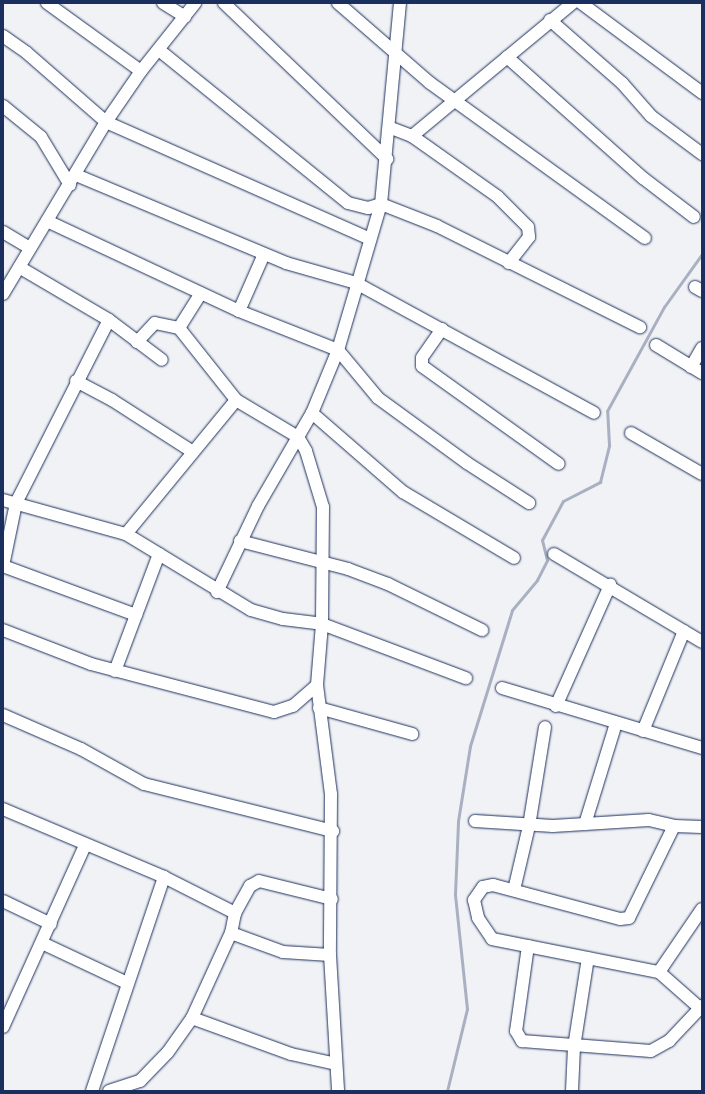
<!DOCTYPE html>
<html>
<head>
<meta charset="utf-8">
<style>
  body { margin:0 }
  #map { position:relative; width:705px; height:1094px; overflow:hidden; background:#f1f2f5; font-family:Itim,sans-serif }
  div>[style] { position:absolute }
  .stream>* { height:3px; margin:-1.5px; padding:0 1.5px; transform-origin:1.5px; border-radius:1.5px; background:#a8b0c2 }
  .roads { filter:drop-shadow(0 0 1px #1b2f5e) drop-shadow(0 0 1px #1b2f5e) }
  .minor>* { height:12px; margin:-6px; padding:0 6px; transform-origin:6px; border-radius:6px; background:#fff }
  span { translate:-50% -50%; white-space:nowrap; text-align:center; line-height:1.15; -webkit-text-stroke:3px #fff; paint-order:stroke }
  .frame { position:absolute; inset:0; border:4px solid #1b2f5e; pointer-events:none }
</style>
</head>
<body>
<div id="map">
  <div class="stream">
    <div style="left:447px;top:1091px;width:84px;rotate:-76.3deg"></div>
    <div style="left:467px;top:1009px;width:116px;rotate:-96deg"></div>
    <div style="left:455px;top:894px;width:73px;rotate:-87.6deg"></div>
    <div style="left:458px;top:821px;width:76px;rotate:-80.9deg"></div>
    <div style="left:470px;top:746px;width:142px;rotate:-72.8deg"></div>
    <div style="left:512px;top:610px;width:39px;rotate:-50deg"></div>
    <div style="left:537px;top:580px;width:22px;rotate:-63deg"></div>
    <div style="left:547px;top:560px;width:21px;rotate:-104deg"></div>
    <div style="left:542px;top:540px;width:44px;rotate:-61.7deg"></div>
    <div style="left:563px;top:501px;width:42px;rotate:-27.2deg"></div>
    <div style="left:600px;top:482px;width:38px;rotate:-76deg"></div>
    <div style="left:609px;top:445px;width:34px;rotate:-93deg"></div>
    <div style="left:607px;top:411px;width:119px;rotate:-61.3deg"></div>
    <div style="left:664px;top:307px;width:65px;rotate:-54.4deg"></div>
  </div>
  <div class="roads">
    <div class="minor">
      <div style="left:47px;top:3px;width:116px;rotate:35.9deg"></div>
      <div style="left:163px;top:3px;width:26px;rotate:32deg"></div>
      <div style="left:224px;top:3px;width:226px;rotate:43.7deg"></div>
      <div style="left:338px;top:3px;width:122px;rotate:41deg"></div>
      <div style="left:430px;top:83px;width:265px;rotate:35.8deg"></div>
      <div style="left:581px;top:3px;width:151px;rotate:36.6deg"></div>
      <div style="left:550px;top:20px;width:96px;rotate:41.2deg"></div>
      <div style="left:622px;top:83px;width:44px;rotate:48.7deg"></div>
      <div style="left:651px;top:116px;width:64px;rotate:36.7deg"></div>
      <div style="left:3px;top:36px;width:29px;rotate:35deg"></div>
      <div style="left:27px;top:53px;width:105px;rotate:41.1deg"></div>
      <div style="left:106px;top:122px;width:289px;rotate:23.9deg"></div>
      <div style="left:159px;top:50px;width:243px;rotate:39deg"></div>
      <div style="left:348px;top:203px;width:21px;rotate:14deg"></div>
      <div style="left:368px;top:208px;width:14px;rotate:-17deg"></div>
      <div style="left:381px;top:204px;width:60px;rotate:21.4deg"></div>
      <div style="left:437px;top:226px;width:227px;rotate:26.5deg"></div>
      <div style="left:507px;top:57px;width:182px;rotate:41.7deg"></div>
      <div style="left:643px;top:178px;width:64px;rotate:37.4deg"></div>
      <div style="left:3px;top:106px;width:49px;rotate:39.2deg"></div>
      <div style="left:41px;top:137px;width:56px;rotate:58.9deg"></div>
      <div style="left:391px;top:128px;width:22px;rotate:21deg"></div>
      <div style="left:412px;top:136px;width:105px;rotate:35.3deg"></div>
      <div style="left:498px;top:197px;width:42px;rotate:45deg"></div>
      <div style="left:528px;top:227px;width:10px;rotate:84deg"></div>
      <div style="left:529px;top:237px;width:33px;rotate:128deg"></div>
      <div style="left:412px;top:136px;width:209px;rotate:-39.6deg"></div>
      <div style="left:76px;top:175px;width:228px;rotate:22.7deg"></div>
      <div style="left:286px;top:263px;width:73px;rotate:15.9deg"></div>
      <div style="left:356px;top:283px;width:271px;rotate:28.6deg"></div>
      <div style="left:47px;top:221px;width:212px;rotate:25.1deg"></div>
      <div style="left:239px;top:311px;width:106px;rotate:21.5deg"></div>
      <div style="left:338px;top:350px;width:62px;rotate:50.2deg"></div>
      <div style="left:378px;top:398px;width:110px;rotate:36.1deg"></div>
      <div style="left:467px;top:463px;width:74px;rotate:32.8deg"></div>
      <div style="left:3px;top:232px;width:31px;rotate:31deg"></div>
      <div style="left:695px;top:287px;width:8px;rotate:30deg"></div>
      <div style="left:3px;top:294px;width:200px;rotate:-59.1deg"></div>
      <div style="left:106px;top:122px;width:62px;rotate:-55.5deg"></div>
      <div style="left:141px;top:71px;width:87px;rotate:-51.5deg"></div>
      <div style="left:239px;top:311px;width:62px;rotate:-66.3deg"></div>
      <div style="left:109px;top:320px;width:66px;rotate:37deg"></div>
      <div style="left:179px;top:328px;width:41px;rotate:-57.8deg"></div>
      <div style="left:442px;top:329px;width:35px;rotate:125deg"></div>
      <div style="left:422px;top:358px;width:8px;rotate:90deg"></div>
      <div style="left:422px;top:366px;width:168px;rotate:35.6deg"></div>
      <div style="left:137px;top:342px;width:26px;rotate:-47deg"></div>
      <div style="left:155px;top:323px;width:25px;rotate:12deg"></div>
      <div style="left:179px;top:328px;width:92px;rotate:51.6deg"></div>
      <div style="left:656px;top:345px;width:54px;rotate:31.3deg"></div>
      <div style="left:691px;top:367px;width:22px;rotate:-60deg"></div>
      <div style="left:76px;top:381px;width:41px;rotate:27.8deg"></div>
      <div style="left:112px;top:400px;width:96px;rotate:32.7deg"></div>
      <div style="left:312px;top:413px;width:121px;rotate:41deg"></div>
      <div style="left:403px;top:492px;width:129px;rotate:30.7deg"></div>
      <div style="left:631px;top:433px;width:82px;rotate:30deg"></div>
      <div style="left:3px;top:500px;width:128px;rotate:15.5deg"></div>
      <div style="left:126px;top:534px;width:146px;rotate:31.3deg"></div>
      <div style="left:251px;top:610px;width:33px;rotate:16deg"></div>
      <div style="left:283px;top:619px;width:39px;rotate:7deg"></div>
      <div style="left:322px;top:624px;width:154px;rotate:20.6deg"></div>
      <div style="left:126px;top:534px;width:173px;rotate:-50.6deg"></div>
      <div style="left:236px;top:400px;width:72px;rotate:30.8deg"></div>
      <div style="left:298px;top:437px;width:16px;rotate:60deg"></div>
      <div style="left:306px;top:451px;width:59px;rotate:73.1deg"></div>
      <div style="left:323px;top:507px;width:117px;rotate:90.5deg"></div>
      <div style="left:322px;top:624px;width:61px;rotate:94.7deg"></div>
      <div style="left:317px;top:685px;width:110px;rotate:82.7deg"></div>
      <div style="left:331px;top:794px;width:161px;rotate:90.4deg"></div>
      <div style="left:330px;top:955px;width:136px;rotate:86.6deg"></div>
      <div style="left:240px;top:541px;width:112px;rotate:14.5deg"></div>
      <div style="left:348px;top:569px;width:43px;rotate:20.6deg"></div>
      <div style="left:388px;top:584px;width:105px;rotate:26.1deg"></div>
      <div style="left:554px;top:554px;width:172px;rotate:30.7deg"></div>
      <div style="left:3px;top:566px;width:64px;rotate:-78.3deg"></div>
      <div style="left:16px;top:503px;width:205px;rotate:-63.1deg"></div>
      <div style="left:109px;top:320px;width:104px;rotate:-149.5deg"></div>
      <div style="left:3px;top:566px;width:142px;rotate:20.2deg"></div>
      <div style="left:217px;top:592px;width:95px;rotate:-64.5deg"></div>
      <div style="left:258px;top:506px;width:108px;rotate:-59.9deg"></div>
      <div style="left:312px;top:413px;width:68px;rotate:-67.6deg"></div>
      <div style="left:338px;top:350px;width:152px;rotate:-73.6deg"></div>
      <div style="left:381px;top:204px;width:202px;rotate:-84.6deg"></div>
      <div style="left:3px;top:630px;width:94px;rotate:21.1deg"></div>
      <div style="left:91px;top:664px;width:189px;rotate:14.7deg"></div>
      <div style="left:274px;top:712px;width:20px;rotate:-18deg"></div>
      <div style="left:293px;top:706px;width:32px;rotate:-41deg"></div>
      <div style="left:115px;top:671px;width:125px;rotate:-69.4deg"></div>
      <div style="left:502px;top:688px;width:209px;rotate:16.7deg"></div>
      <div style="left:556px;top:706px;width:133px;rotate:-65.9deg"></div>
      <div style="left:319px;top:708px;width:97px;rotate:15.6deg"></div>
      <div style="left:3px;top:715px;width:85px;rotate:23.6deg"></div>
      <div style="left:81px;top:749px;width:72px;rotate:29.1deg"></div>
      <div style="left:144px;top:784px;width:195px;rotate:14deg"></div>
      <div style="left:643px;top:731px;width:108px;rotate:-67.7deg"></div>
      <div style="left:3px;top:809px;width:175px;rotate:22.9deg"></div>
      <div style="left:164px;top:877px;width:80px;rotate:26.9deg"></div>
      <div style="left:235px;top:913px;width:20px;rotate:101deg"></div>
      <div style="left:231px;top:933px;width:55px;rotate:20.1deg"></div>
      <div style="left:283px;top:952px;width:47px;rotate:3.7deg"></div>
      <div style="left:475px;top:821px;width:78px;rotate:3.7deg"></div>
      <div style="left:553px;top:826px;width:96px;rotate:-3.6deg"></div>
      <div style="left:649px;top:820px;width:26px;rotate:13deg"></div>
      <div style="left:674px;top:826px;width:28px;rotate:2deg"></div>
      <div style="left:585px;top:824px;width:106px;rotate:-72.9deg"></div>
      <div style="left:674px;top:826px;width:102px;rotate:116.1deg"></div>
      <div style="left:629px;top:918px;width:9px;rotate:174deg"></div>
      <div style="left:620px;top:919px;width:131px;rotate:-165deg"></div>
      <div style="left:493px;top:885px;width:10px;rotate:169deg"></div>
      <div style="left:483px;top:887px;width:16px;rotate:125deg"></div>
      <div style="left:474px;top:900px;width:18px;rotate:77deg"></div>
      <div style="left:478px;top:918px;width:25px;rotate:56deg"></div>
      <div style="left:492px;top:939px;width:170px;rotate:11.2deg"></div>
      <div style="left:659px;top:972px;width:57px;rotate:41.5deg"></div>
      <div style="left:514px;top:890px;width:66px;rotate:-76.8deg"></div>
      <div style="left:529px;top:826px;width:100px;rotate:-80.8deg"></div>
      <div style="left:3px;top:901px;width:53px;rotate:25.6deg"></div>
      <div style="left:235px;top:913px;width:31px;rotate:-61deg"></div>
      <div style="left:250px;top:886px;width:10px;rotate:-29deg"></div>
      <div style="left:259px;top:881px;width:75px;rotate:13.9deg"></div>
      <div style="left:42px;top:943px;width:94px;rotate:25.2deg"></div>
      <div style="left:528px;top:946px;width:86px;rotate:98deg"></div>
      <div style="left:516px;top:1031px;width:12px;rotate:59deg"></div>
      <div style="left:522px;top:1041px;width:129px;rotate:4.4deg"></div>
      <div style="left:651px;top:1051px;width:21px;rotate:-29deg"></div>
      <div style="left:669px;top:1041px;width:48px;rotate:-46.7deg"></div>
      <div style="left:659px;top:972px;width:76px;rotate:-55.7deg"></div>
      <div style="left:192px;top:1018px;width:105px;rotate:20deg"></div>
      <div style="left:291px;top:1054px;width:46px;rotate:12.5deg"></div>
      <div style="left:3px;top:1027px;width:200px;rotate:-65.7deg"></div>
      <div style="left:92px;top:1091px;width:226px;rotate:-71.4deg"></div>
      <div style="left:109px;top:1091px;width:33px;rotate:-18deg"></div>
      <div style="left:140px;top:1081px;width:40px;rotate:-46deg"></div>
      <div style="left:168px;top:1052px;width:42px;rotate:-54.8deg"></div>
      <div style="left:192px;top:1018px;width:94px;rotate:-65.4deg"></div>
      <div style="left:572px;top:1091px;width:44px;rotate:-87.4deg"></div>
      <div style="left:574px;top:1047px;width:90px;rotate:-81.1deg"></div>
    </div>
  </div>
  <div class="frame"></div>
</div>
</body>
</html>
